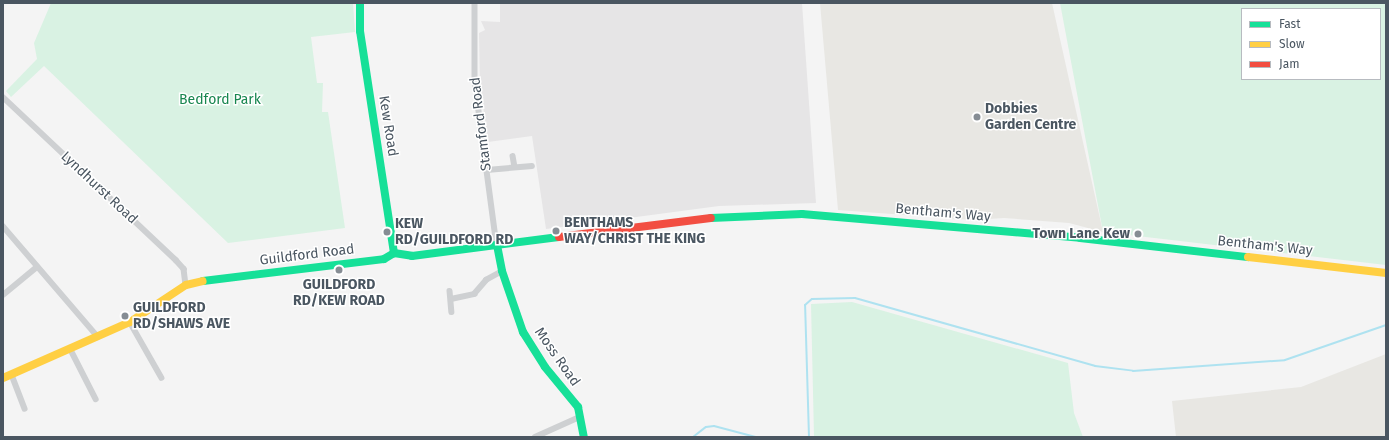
<!DOCTYPE html>
<html>
<head>
<meta charset="utf-8">
<style>
  body { margin:0 }
  #map { position:relative; width:1389px; height:440px; overflow:hidden; background:#f4f4f4; font-family:"Fira Sans",sans-serif }
  div>[style] { position:absolute }
  .commercial>* { inset:0; background:#e8e7e3 }
  .education>* { inset:0; background:#e6e5e6 }
  .green>* { inset:0; background:#d9f2e3 }
  .stream>* { height:2px; margin:-1px; padding:0 1px; transform-origin:1px; border-radius:1px; background:#aee2f0 }
  .street>* { height:5.5px; margin:-2.75px; padding:0 2.75px; transform-origin:2.75px; border-radius:2.75px; background:#ced0d2 }
  .fast>* { height:8px; margin:-4px; padding:0 4px; transform-origin:4px; border-radius:4px; background:#16e098 }
  .slow>* { height:8px; margin:-4px; padding:0 4px; transform-origin:4px; border-radius:4px; background:#ffcf43 }
  .jam>* { height:8px; margin:-4px; padding:0 4px; transform-origin:4px; border-radius:4px; background:#f24e42 }
  .dots>* { width:11px; height:11px; translate:-50% -50%; box-sizing:border-box; border:2px solid #fff; border-radius:50% }
  span { translate:-50% -50%; white-space:nowrap; text-align:center; line-height:1.15; -webkit-text-stroke:3px #fff; paint-order:stroke }
  .park-label { font-size:14px; color:#17864f }
  .poi-label { font-size:14px; color:#4a5661; font-weight:700 }
  .left { translate:0 -50%; text-align:left }
  .right { translate:-100% -50%; text-align:right }
  .street-label { font-size:14px; color:#4a5661 }
  .frame { position:absolute; inset:0; border:4px solid #4a5661; pointer-events:none }
  .legend { position:absolute; left:1241px; top:8px; width:140px; height:72px; box-sizing:border-box; background:#fff; border:1px solid #b7bbc0; margin:0; padding:5px 7px; list-style:none; font-size:12px; color:#4a5661 }
  .legend li { display:flex; align-items:center; gap:8px; height:20px }
  .legend b { width:20px; border:1px solid #b7bbc0 }
</style>
</head>
<body>
<div id="map">
  <div class="commercial">
    <div style="clip-path:polygon(820px 3px,1052px 3px,1103px 232px,1069px 223px,1004px 218px,973px 220px,838px 210px)"></div>
    <div style="clip-path:polygon(1386px 354px,1386px 437px,1176px 437px,1172px 401px,1301px 387px)"></div>
  </div>
  <div class="education">
    <div style="clip-path:polygon(500px 3px,802px 3px,816px 203px,719px 206px,546px 229px,532px 136px,488px 142px,480px 83px,479px 33px,485px 30px,481px 21px,500px 22px)"></div>
  </div>
  <div class="green">
    <div style="clip-path:polygon(51px 3px,353px 3px,355px 32px,311px 37px,317px 83px,323px 83px,322px 112px,328px 112px,345px 228px,228px 243px,44px 66px,11px 97px,6px 91px,37px 59px,34px 43px)"></div>
    <div style="clip-path:polygon(evenodd,1060px 3px,1386px 3px,1386px 265px,1103px 232px,1060px 3px,1242px 9px,1380px 9px,1380px 79px,1242px 79px,1242px 9px)"></div>
    <div style="clip-path:polygon(852px 302px,1068px 363px,1074px 413px,1083px 437px,814px 437px,811px 304px)"></div>
  </div>
  <div class="stream">
    <div style="left:693px;top:437px;width:16px;rotate:-38deg"></div>
    <div style="left:706px;top:427px;width:8px;rotate:-7deg"></div>
    <div style="left:714px;top:426px;width:43px;rotate:14.7deg"></div>
    <div style="left:809px;top:437px;width:132px;rotate:-91.7deg"></div>
    <div style="left:805px;top:305px;width:9px;rotate:-41deg"></div>
    <div style="left:812px;top:299px;width:43px;rotate:-1.3deg"></div>
    <div style="left:855px;top:298px;width:249px;rotate:15.8deg"></div>
    <div style="left:1095px;top:366px;width:38px;rotate:7deg"></div>
    <div style="left:1133px;top:371px;width:152px;rotate:-4.1deg"></div>
    <div style="left:1285px;top:360px;width:107px;rotate:-19.1deg"></div>
  </div>
  <div class="street">
    <div style="left:475px;top:3px;width:78px;rotate:90deg"></div>
    <div style="left:475px;top:81px;width:165px;rotate:82.4deg"></div>
    <div style="left:3px;top:97px;width:238px;rotate:43.3deg"></div>
    <div style="left:176px;top:260px;width:12px;rotate:48deg"></div>
    <div style="left:184px;top:269px;width:16px;rotate:83deg"></div>
    <div style="left:513px;top:156px;width:11px;rotate:80deg"></div>
    <div style="left:487px;top:170px;width:45px;rotate:-5.1deg"></div>
    <div style="left:3px;top:226px;width:146px;rotate:49.4deg"></div>
    <div style="left:450px;top:291px;width:21px;rotate:85deg"></div>
    <div style="left:3px;top:295px;width:44px;rotate:-39.5deg"></div>
    <div style="left:451px;top:299px;width:24px;rotate:-12deg"></div>
    <div style="left:474px;top:294px;width:18px;rotate:-49deg"></div>
    <div style="left:486px;top:280px;width:18px;rotate:-29deg"></div>
    <div style="left:130px;top:322px;width:64px;rotate:60.3deg"></div>
    <div style="left:71px;top:350px;width:55px;rotate:63deg"></div>
    <div style="left:12px;top:375px;width:36px;rotate:69deg"></div>
    <div style="left:535px;top:437px;width:49px;rotate:-24deg"></div>
  </div>
  <div class="fast">
    <div style="left:360px;top:3px;width:28px;rotate:90deg"></div>
    <div style="left:360px;top:31px;width:225px;rotate:81.3deg"></div>
    <div style="left:711px;top:218px;width:91px;rotate:-2.5deg"></div>
    <div style="left:802px;top:214px;width:279px;rotate:4.9deg"></div>
    <div style="left:1080px;top:238px;width:169px;rotate:6.5deg"></div>
    <div style="left:497px;top:245px;width:26px;rotate:79deg"></div>
    <div style="left:502px;top:271px;width:65px;rotate:71deg"></div>
    <div style="left:523px;top:332px;width:41px;rotate:57.8deg"></div>
    <div style="left:545px;top:367px;width:52px;rotate:50.5deg"></div>
    <div style="left:578px;top:407px;width:31px;rotate:79deg"></div>
    <div style="left:203px;top:281px;width:182px;rotate:-6.9deg"></div>
    <div style="left:384px;top:259px;width:12px;rotate:-31deg"></div>
    <div style="left:394px;top:253px;width:18px;rotate:9deg"></div>
    <div style="left:412px;top:256px;width:148px;rotate:-7.4deg"></div>
  </div>
  <div class="slow">
    <div style="left:1248px;top:257px;width:139px;rotate:6.6deg"></div>
    <div style="left:3px;top:378px;width:139px;rotate:-23.8deg"></div>
    <div style="left:130px;top:322px;width:67px;rotate:-33.5deg"></div>
    <div style="left:186px;top:285px;width:17px;rotate:-13deg"></div>
  </div>
  <div class="jam">
    <div style="left:559px;top:237px;width:153px;rotate:-7.1deg"></div>
  </div>
  <div class="dots">
    <div style="left:977px;top:117px;background:#868d94"></div>
    <div style="left:556px;top:231px;background:#868d94"></div>
    <div style="left:387px;top:232px;background:#868d94"></div>
    <div style="left:1138px;top:234px;background:#868d94"></div>
    <div style="left:339px;top:270px;background:#868d94"></div>
    <div style="left:125px;top:316px;background:#868d94"></div>
  </div>
  <div class="park-label">
    <span style="left:220px;top:100px">Bedford Park</span>
  </div>
  <div class="poi-label">
    <span class="left" style="left:985px;top:117px">Dobbies<br>Garden Centre</span>
    <span class="left" style="left:564px;top:231px">BENTHAMS<br>WAY/CHRIST THE KING</span>
    <span class="left" style="left:395px;top:232px">KEW<br>RD/GUILDFORD RD</span>
    <span class="right" style="left:1130px;top:234px">Town Lane Kew</span>
    <span style="left:339px;top:293px">GUILDFORD<br>RD/KEW ROAD</span>
    <span class="left" style="left:133px;top:316px">GUILDFORD<br>RD/SHAWS AVE</span>
  </div>
  <div class="street-label">
    <span style="left:481px;top:124px;rotate:-97deg">Stamford Road</span>
    <span style="left:388px;top:126px;rotate:81deg">Kew Road</span>
    <span style="left:99px;top:188px;rotate:43deg">Lyndhurst Road</span>
    <span style="left:943px;top:213px;rotate:5deg">Bentham's Way</span>
    <span style="left:1265px;top:246px;rotate:6deg">Bentham's Way</span>
    <span style="left:307px;top:255px;rotate:-7deg">Guildford Road</span>
    <span style="left:557px;top:357px;rotate:55deg">Moss Road</span>
  </div>
  <div class="frame"></div>
  <ul class="legend">
  <li><b style="height:5px;background:#16e098"></b>Fast</li>
  <li><b style="height:5px;background:#ffcf43"></b>Slow</li>
  <li><b style="height:5px;background:#f24e42"></b>Jam</li>
  </ul>
</div>
</body>
</html>
